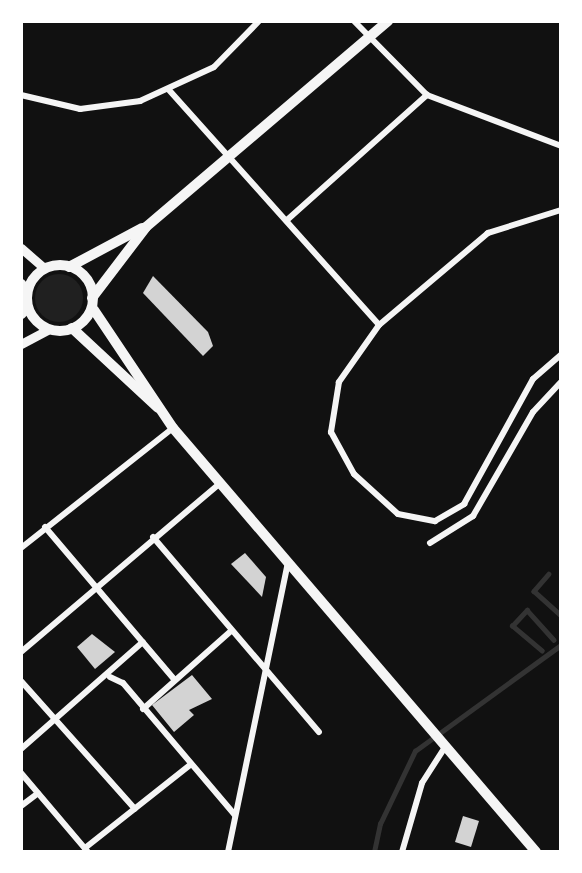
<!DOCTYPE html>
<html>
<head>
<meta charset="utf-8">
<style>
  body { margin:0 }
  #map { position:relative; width:582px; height:873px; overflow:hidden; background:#111; font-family:Commissioner,sans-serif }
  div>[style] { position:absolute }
  .green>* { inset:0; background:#202020 }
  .round { border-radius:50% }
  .stream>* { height:4.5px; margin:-2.25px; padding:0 2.25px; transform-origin:2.25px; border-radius:2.25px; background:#333 }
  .building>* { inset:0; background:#d3d3d3 }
  .minor>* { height:6px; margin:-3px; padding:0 3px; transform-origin:3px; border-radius:3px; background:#f5f5f5 }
  .secondary>* { height:9px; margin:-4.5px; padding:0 4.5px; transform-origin:4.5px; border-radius:4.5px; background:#f5f5f5 }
  .primary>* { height:10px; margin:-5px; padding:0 5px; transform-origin:5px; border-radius:5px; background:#f5f5f5 }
  .primary>.ring { margin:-5px; padding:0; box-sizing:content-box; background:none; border:10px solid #f5f5f5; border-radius:50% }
  span { translate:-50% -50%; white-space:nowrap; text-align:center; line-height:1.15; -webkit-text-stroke:5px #fff; paint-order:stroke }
  .frame { position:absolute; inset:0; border:23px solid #fff; pointer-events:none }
</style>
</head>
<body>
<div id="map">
  <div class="green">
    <div class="round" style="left:35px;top:274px;width:48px;height:48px"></div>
  </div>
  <div class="stream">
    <div style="left:549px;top:574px;width:23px;rotate:131deg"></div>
    <div style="left:534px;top:591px;width:36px;rotate:42deg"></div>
    <div style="left:542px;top:651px;width:39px;rotate:-140deg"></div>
    <div style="left:512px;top:626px;width:22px;rotate:-47deg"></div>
    <div style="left:527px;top:610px;width:40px;rotate:48deg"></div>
    <div style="left:374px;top:852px;width:29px;rotate:-78deg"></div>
    <div style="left:380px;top:824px;width:81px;rotate:-64.4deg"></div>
    <div style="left:415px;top:751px;width:180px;rotate:-36deg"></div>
  </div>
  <div class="building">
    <div style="clip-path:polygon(153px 276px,208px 332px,213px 346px,203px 356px,143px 293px)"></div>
    <div style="clip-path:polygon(245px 553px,266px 577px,262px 597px,231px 564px)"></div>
    <div style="clip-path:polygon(92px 634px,115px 652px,95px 669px,77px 647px)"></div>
    <div style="clip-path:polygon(192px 675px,212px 699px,189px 710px,194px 715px,174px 732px,152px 705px)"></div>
    <div style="clip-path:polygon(463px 816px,479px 821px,471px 847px,455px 842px)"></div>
  </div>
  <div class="minor">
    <div style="left:354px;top:21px;width:104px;rotate:45.4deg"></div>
    <div style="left:427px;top:95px;width:143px;rotate:20.8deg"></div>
    <div style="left:169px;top:90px;width:315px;rotate:48.2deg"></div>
    <div style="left:21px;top:95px;width:61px;rotate:13.3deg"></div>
    <div style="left:80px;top:109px;width:61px;rotate:-7.6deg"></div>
    <div style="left:140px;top:101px;width:81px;rotate:-24.7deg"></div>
    <div style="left:214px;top:67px;width:64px;rotate:-45.6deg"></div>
    <div style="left:561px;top:210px;width:77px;rotate:162.5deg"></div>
    <div style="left:488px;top:233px;width:143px;rotate:139.8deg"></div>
    <div style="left:379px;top:325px;width:70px;rotate:125.1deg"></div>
    <div style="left:339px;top:382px;width:51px;rotate:99.1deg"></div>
    <div style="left:331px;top:432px;width:48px;rotate:61.3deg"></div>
    <div style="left:354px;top:474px;width:59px;rotate:42.3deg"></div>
    <div style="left:398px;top:514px;width:38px;rotate:11deg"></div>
    <div style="left:435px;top:521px;width:34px;rotate:-30deg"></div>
    <div style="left:464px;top:504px;width:143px;rotate:-61.1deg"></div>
    <div style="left:533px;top:379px;width:37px;rotate:-41deg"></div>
    <div style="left:287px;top:220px;width:188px;rotate:-41.8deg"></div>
    <div style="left:45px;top:527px;width:199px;rotate:49.7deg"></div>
    <div style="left:153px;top:537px;width:256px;rotate:49.6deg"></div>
    <div style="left:430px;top:543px;width:51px;rotate:-32.1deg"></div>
    <div style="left:473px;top:516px;width:120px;rotate:-60deg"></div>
    <div style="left:533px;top:412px;width:41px;rotate:-47deg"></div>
    <div style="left:21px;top:548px;width:194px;rotate:-38.3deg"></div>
    <div style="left:21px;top:652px;width:261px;rotate:-40.3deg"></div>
    <div style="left:110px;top:677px;width:14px;rotate:25deg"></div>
    <div style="left:123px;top:683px;width:173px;rotate:49.7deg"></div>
    <div style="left:21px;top:681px;width:171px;rotate:48.3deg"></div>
    <div style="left:143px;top:709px;width:118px;rotate:-41.6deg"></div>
    <div style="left:21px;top:749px;width:162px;rotate:-41.3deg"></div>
    <div style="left:21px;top:773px;width:104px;rotate:49.7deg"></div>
    <div style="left:21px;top:806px;width:21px;rotate:-37deg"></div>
    <div style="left:85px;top:848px;width:134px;rotate:-38.3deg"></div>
    <div style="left:228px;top:852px;width:296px;rotate:-78.3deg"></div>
    <div style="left:402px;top:852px;width:72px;rotate:-73.8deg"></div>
    <div style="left:422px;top:783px;width:43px;rotate:-57.4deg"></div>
  </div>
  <div class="secondary">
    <div style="left:21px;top:248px;width:30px;rotate:41deg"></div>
    <div style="left:21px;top:283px;width:11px;rotate:56deg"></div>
    <div style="left:21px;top:314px;width:10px;rotate:-45deg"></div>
    <div style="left:21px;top:344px;width:32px;rotate:-28deg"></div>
  </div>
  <div class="primary">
    <div class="ring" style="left:27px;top:265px;width:56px;height:56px"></div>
    <div style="left:69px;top:267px;width:83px;rotate:-28.1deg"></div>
    <div style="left:92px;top:298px;width:89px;rotate:-52.7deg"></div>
    <div style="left:146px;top:227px;width:318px;rotate:-40.4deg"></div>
    <div style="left:94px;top:310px;width:142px;rotate:56.2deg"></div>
    <div style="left:173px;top:428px;width:558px;rotate:49.43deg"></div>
    <div style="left:72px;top:328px;width:117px;rotate:42.9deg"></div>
  </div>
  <div class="frame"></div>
</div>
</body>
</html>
